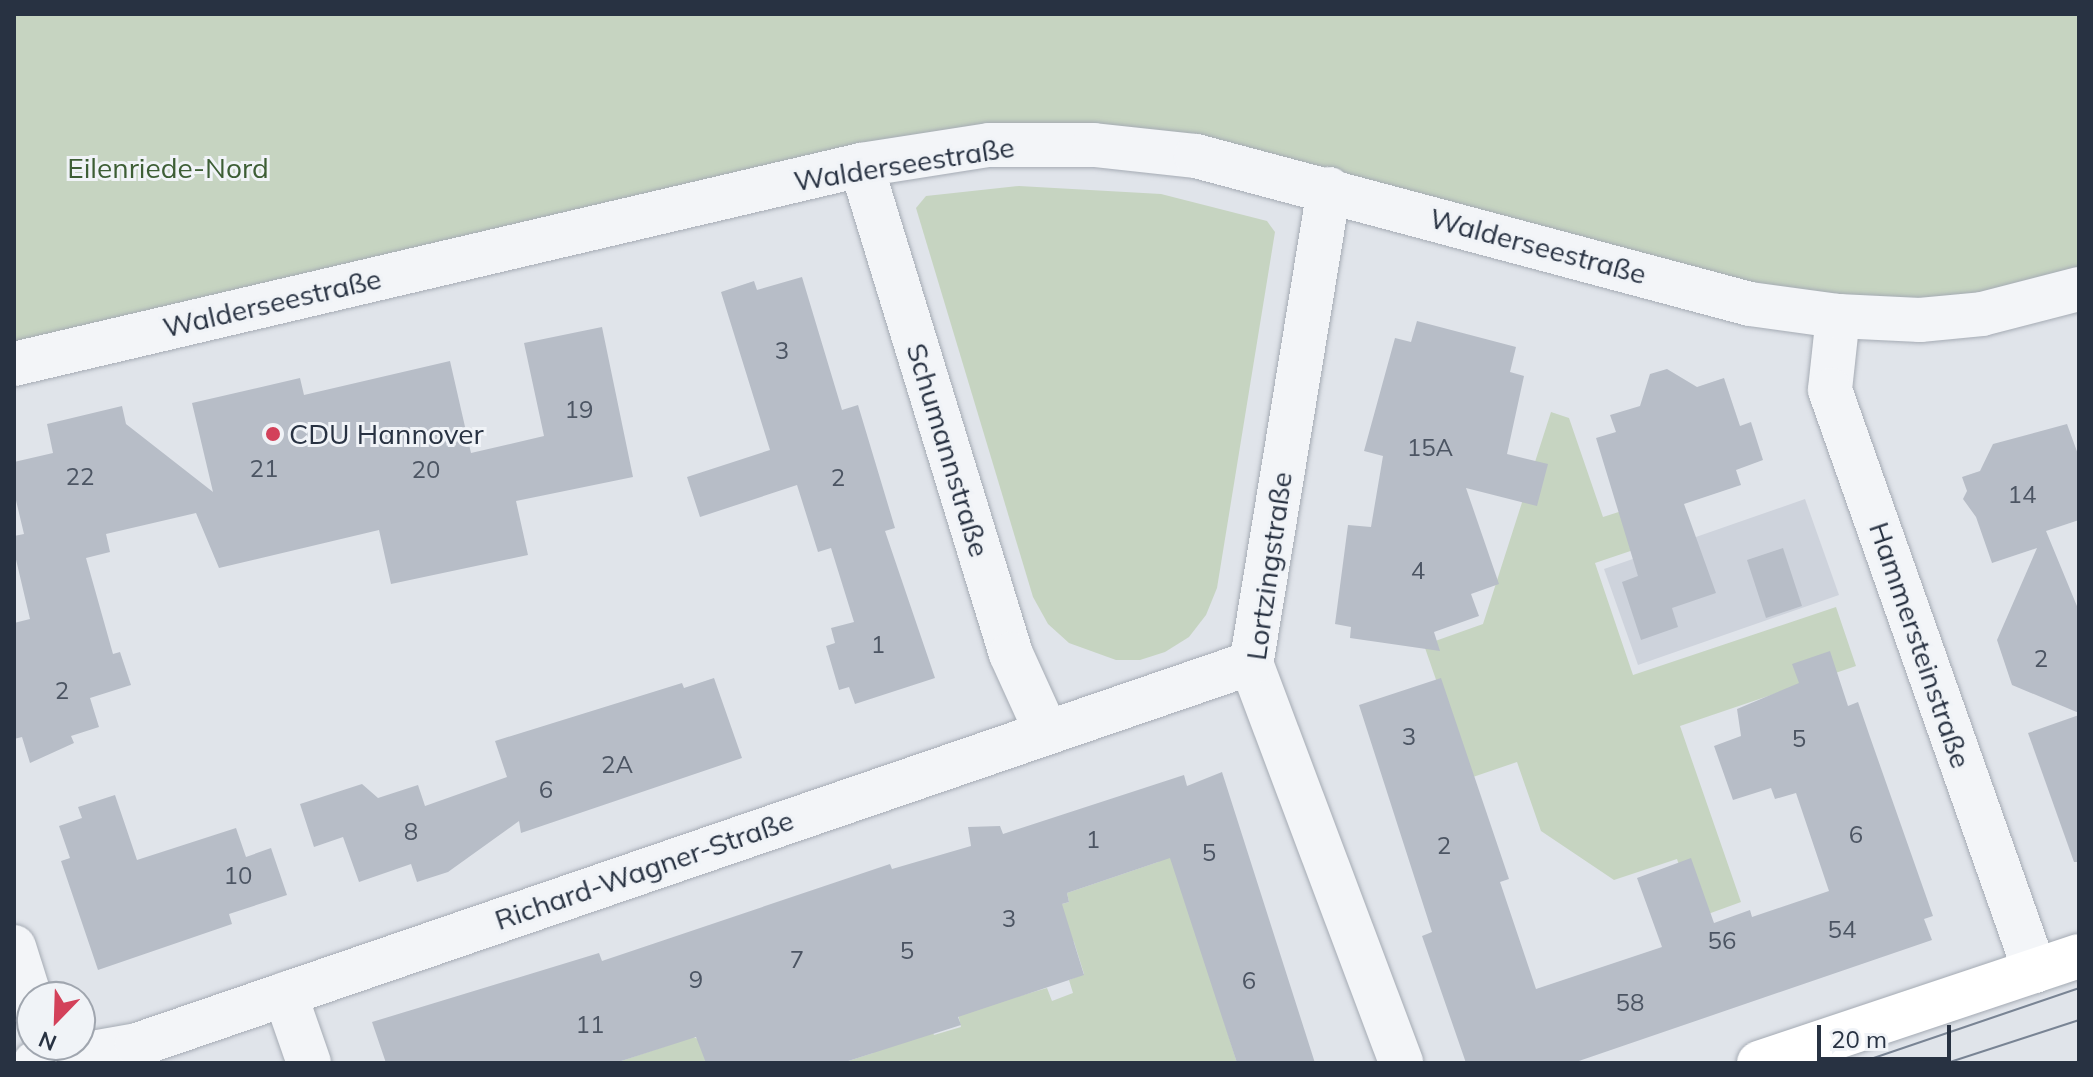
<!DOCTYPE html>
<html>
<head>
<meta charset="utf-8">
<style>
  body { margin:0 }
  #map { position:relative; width:2093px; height:1077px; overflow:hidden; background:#e0e4ea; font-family:Mulish,sans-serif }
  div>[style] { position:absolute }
  .built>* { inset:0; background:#ced3dc }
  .green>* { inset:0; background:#c6d4c1 }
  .building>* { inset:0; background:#b7bdc7 }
  .roads { filter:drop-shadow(0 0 2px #a5abb4) drop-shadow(0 0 2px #a5abb4) }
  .minor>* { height:44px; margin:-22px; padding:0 22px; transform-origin:22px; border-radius:22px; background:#f3f5f8 }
  .major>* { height:44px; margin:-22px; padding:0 22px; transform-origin:22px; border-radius:22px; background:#fff }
  .tram>* { height:2px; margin:-1px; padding:0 1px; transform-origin:1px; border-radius:1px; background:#798494 }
  .dots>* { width:22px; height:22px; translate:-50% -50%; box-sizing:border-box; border:4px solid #f0f3f7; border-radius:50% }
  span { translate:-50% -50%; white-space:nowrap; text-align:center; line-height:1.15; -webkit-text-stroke:6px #f0f3f7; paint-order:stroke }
  .number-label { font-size:24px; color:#4c5563 }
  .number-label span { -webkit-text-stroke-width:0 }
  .street-label { font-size:28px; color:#283242 }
  .park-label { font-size:28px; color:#3d5e35 }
  .poi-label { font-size:28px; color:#283242 }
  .left { translate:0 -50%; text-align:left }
  .frame { position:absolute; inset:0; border:16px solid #283242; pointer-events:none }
  .north { position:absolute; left:16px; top:981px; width:80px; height:80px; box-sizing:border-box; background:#f0f3f7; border:2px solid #a0a6af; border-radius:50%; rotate:203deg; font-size:22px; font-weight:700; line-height:32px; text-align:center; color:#283242 }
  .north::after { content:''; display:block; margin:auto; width:28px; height:36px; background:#d3415a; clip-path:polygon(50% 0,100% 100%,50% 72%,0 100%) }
  .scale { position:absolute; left:1817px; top:1025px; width:134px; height:36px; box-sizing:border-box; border:4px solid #283242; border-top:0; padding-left:10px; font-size:24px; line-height:28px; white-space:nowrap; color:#283242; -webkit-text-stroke:6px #f0f3f7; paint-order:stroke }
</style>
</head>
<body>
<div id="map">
  <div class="built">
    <div style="clip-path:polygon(1805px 499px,1839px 595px,1638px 665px,1604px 569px)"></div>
  </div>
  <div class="green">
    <div style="clip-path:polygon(14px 14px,2079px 14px,2079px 289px,1920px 320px,1329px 189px,989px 145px,14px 364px)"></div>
    <div style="clip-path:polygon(1019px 186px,1161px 194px,1267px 221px,1275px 232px,1217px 588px,1206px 615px,1189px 637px,1165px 652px,1140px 660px,1116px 660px,1069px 643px,1048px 624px,1033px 597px,916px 208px,926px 196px)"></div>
    <div style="clip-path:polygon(1551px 412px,1569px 418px,1603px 517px,1650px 502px,1663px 540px,1595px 563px,1633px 675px,1836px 607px,1856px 666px,1680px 726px,1741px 902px,1697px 918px,1677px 859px,1614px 880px,1541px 831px,1517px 762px,1470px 778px,1424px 645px,1483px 624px)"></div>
    <div style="clip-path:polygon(1171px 850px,1237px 1063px,842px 1063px,873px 1053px,915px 983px,934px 1035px,961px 1027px,958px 1014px,1047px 988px,1052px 1001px,1073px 993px,1069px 980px,1084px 974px,1074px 942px,1046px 909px,1069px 902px,1067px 893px,1158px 862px)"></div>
    <div style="clip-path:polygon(693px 1037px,703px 1041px,706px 1063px,615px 1063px)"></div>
  </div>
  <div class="building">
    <div style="clip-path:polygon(802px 277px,842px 410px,858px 405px,895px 528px,885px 531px,935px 678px,855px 704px,849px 687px,839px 690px,826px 646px,835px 643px,831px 628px,854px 622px,831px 548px,818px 552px,797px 485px,700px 517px,687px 477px,770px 450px,721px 292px,754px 281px,757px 290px)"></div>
    <div style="clip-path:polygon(1417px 321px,1516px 347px,1510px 372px,1524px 376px,1507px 454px,1548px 464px,1537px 506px,1466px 488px,1499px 584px,1471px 594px,1479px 616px,1434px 632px,1440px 651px,1350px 638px,1351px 627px,1335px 624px,1348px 525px,1371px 527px,1383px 456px,1364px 451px,1395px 338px,1411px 342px)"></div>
    <div style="clip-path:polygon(602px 327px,633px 477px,516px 501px,528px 555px,391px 584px,379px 530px,219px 568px,196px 513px,106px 534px,110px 552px,86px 558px,113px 654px,120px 652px,131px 685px,90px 698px,99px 727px,71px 736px,74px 743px,30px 763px,22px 737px,14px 739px,14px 623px,30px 619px,14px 551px,14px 536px,24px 534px,14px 492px,14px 462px,53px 453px,47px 424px,122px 406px,126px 424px,213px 492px,192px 403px,300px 378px,304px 395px,450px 361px,471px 453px,544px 436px,524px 343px)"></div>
    <div style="clip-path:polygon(1667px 369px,1697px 387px,1724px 378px,1740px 426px,1751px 422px,1763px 460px,1736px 470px,1741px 485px,1684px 504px,1716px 593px,1672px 608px,1678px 627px,1641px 640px,1622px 582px,1638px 576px,1596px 438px,1616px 432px,1610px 415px,1640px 406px,1650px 374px)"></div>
    <div style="clip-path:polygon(2067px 424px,2079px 457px,2079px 520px,2046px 531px,2079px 611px,2079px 713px,2012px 685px,1997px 640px,2037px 548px,1992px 563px,1976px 517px,1963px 499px,1967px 491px,1962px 477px,1980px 471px,1993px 444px)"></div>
    <div style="clip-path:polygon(1783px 548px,1802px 606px,1766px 618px,1747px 560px)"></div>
    <div style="clip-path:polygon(1830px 651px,1848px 706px,1858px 702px,1870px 737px,1933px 916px,1924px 919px,1932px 940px,1573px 1063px,1466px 1063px,1422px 936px,1432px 932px,1359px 705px,1441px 678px,1509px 879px,1500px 882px,1536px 989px,1662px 947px,1637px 878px,1691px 858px,1714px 923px,1750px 910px,1752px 917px,1829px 891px,1796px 793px,1775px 799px,1771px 788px,1733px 800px,1714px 746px,1741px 736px,1737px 709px,1799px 683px,1792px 664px)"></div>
    <div style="clip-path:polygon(714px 678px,742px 758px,521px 833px,519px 821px,448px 872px,417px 882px,411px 864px,359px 882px,343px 837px,314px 847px,300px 804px,362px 784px,378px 798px,418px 785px,425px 806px,507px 777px,495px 741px,682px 683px,684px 688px)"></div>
    <div style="clip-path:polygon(2079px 715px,2079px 862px,2074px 862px,2028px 733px)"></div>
    <div style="clip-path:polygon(1222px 772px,1315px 1063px,1237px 1063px,1170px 858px,1067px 893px,1069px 902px,1062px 904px,1084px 975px,958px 1017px,961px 1025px,842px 1063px,706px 1063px,696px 1037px,615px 1063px,386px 1063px,372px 1022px,599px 953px,602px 961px,890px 864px,892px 869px,971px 846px,968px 827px,1000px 826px,1003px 834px,1184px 775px,1187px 786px)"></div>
    <div style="clip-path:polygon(115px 795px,137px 860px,236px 828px,246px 857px,271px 848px,287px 895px,229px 914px,232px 924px,98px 970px,61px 861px,70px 858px,59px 826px,82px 818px,78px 807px)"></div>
  </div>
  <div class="roads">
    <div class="minor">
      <div style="left:861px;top:165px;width:511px;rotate:72.95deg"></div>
      <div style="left:1011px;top:654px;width:85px;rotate:65.6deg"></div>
      <div style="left:1329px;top:189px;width:480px;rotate:99.3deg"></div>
      <div style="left:1251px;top:663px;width:427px;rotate:69.4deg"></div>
      <div style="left:1838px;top:316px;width:74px;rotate:96.2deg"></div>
      <div style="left:1830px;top:390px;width:616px;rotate:70.57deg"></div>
      <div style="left:14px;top:364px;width:870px;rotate:-13.22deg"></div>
      <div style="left:861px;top:165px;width:130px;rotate:-8.9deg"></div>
      <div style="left:989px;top:145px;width:105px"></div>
      <div style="left:1094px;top:145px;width:103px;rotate:6.2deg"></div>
      <div style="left:1196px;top:156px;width:573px;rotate:14.96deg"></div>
      <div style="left:1750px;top:304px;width:89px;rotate:7.8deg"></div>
      <div style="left:1838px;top:316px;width:82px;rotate:2.8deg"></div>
      <div style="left:1920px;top:320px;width:62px;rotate:-5.5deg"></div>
      <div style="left:1982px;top:314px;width:100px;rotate:-14.5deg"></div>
      <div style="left:14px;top:947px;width:60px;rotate:72.5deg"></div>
      <div style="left:285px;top:994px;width:73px;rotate:70.8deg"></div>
      <div style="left:35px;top:1063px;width:104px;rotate:-10deg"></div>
      <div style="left:137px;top:1045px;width:1178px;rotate:-18.93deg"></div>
    </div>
    <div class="major">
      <div style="left:1759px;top:1063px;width:337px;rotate:-18.5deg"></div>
    </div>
  </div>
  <div class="tram">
    <div style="left:1859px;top:1063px;width:232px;rotate:-18.8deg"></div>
    <div style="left:1947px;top:1063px;width:139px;rotate:-18deg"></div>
  </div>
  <div class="dots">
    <div style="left:273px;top:434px;background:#d3415a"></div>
  </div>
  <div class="number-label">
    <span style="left:782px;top:351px">3</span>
    <span style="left:579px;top:410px">19</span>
    <span style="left:1430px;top:448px">15A</span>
    <span style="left:264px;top:469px">21</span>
    <span style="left:426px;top:470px">20</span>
    <span style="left:80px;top:477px">22</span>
    <span style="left:838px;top:478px">2</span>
    <span style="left:2022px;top:495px">14</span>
    <span style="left:1418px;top:571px">4</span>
    <span style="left:878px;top:645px">1</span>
    <span style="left:2041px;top:659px">2</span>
    <span style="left:62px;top:691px">2</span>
    <span style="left:1409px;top:737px">3</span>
    <span style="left:1799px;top:739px">5</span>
    <span style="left:617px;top:765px">2A</span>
    <span style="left:546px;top:790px">6</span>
    <span style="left:411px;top:832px">8</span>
    <span style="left:1856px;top:835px">6</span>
    <span style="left:1093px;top:840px">1</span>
    <span style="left:1444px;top:846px">2</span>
    <span style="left:1209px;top:853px">5</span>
    <span style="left:238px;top:876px">10</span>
    <span style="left:1009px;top:919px">3</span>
    <span style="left:1842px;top:930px">54</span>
    <span style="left:1722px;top:941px">56</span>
    <span style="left:907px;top:951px">5</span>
    <span style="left:797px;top:960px">7</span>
    <span style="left:696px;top:980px">9</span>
    <span style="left:1249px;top:981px">6</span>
    <span style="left:1630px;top:1003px">58</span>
    <span style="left:590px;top:1025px">11</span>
  </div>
  <div class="street-label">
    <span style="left:904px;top:164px;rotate:-9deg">Walderseestraße</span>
    <span style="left:1538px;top:246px;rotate:15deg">Walderseestraße</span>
    <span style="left:272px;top:303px;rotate:-13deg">Walderseestraße</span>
    <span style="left:948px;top:450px;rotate:73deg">Schumannstraße</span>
    <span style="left:1269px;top:566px;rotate:-82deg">Lortzingstraße</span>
    <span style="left:1920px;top:645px;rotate:71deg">Hammersteinstraße</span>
    <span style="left:644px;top:870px;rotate:-19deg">Richard-Wagner-Straße</span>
  </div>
  <div class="park-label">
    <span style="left:168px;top:168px">Eilenriede-Nord</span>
  </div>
  <div class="poi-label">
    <span class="left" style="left:289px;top:434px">CDU Hannover</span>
  </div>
  <div class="frame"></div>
  <div class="north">N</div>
  <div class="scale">20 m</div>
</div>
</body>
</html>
